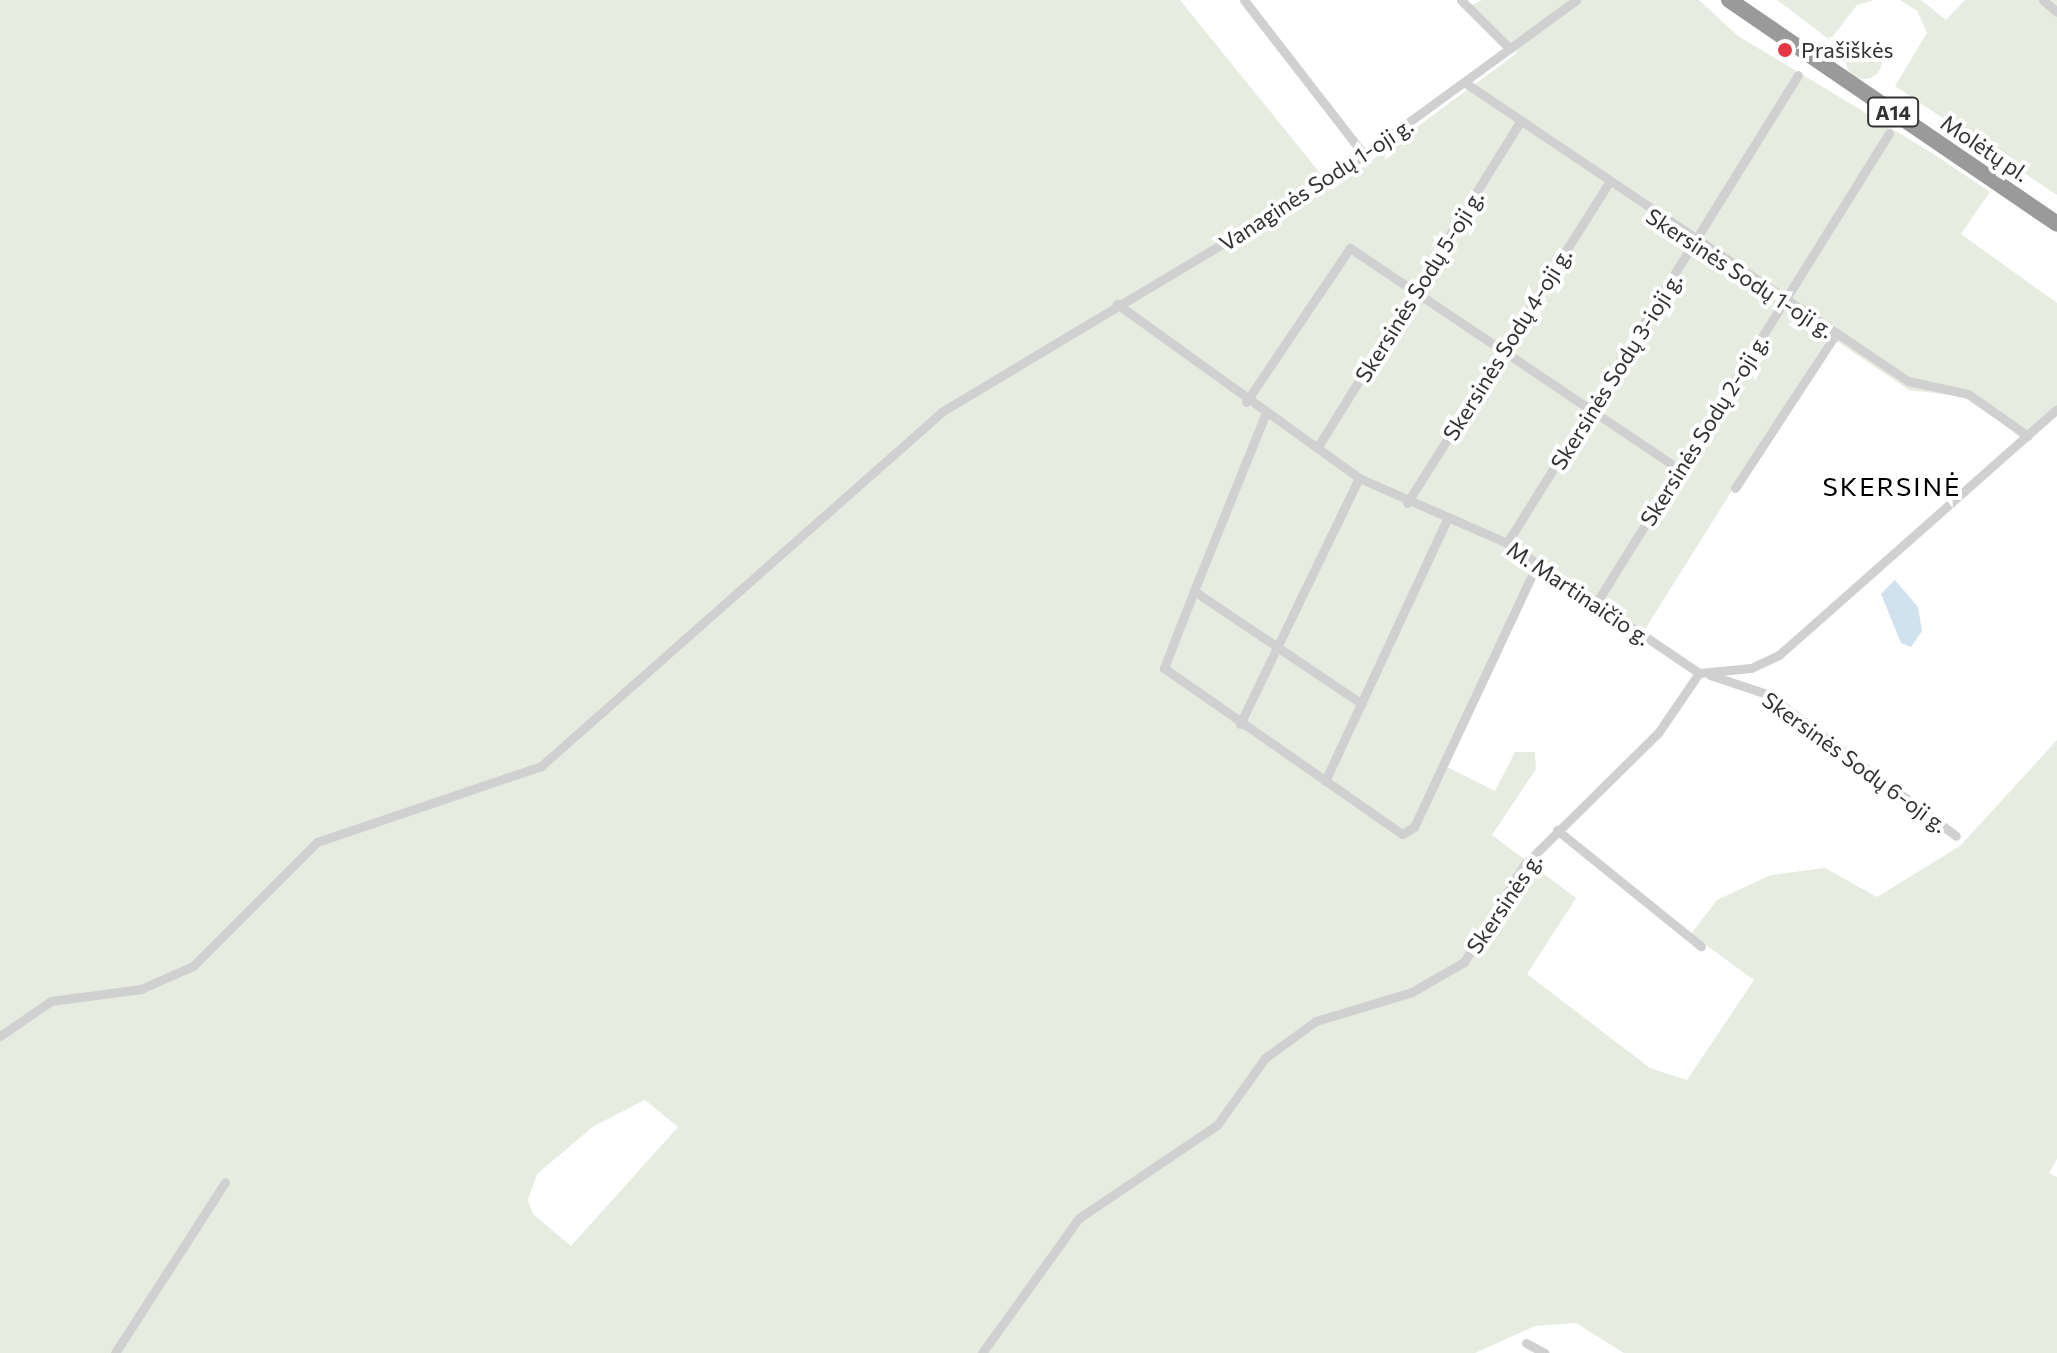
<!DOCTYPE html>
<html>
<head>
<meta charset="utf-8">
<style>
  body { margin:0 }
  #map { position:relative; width:2057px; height:1353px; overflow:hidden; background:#fff; font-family:Commissioner,sans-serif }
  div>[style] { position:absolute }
  .green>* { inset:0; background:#e6ecdf }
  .round { border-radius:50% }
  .water>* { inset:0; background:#cfe2ee }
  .street>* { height:9px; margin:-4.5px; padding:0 4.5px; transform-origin:4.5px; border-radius:4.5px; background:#d0d0d0 }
  .highway>* { height:16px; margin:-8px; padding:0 8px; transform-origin:8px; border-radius:8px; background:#9a9a9a }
  .dots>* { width:22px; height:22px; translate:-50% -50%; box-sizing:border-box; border:4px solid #fff; border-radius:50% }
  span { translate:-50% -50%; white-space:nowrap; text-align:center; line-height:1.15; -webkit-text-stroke:8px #fff; paint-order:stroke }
  .shield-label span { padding:2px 6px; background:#fff; border:2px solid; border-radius:6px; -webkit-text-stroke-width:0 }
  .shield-label { font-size:20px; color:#333; font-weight:700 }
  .poi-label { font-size:22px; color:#333 }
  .left { translate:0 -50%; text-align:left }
  .street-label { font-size:22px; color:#333 }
  .quarter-label { font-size:26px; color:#000; letter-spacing:2px }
</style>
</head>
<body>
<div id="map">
  <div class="green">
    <div style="clip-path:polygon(evenodd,0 0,1180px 0,1333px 189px,1517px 53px,1470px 6px,1482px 0,1699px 0,1738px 36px,1929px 151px,1990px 192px,1961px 234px,2057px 303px,2057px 405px,2021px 438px,1967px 397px,1909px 390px,1829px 336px,1642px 634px,1542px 564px,1447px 767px,1495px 791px,1515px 752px,1535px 752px,1536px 769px,1492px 835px,1576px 898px,1527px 974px,1650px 1068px,1687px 1080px,1754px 980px,1691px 934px,1717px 900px,1771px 875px,1825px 868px,1877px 897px,1960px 846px,2057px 740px,2057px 1159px,2049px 1173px,2057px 1177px,2057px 1353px,1624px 1353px,1576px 1323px,1535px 1326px,1475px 1353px,0 1353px,0 0,645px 1100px,678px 1127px,571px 1246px,533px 1214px,528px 1200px,537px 1174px,594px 1126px,645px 1100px)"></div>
    <div style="clip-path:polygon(1777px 0,1874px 0,1857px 5px,1830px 40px)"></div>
    <div style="clip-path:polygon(1900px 0,1921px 0,1946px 20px,1965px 0,2057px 0,2057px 195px,1895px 86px,1927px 33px,1917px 11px)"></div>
    <div class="round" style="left:1846px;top:43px;width:36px;height:36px"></div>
  </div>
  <div class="water">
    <div style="clip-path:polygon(1895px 580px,1918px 607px,1922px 631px,1911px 647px,1901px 643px,1881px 594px)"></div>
  </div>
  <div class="street">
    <div style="left:1244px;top:0;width:197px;rotate:52.2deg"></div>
    <div style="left:1461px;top:0;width:69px;rotate:45deg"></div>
    <div style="left:2043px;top:0;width:18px;rotate:41deg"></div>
    <div style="left:1464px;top:82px;width:535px;rotate:33.96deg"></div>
    <div style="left:1908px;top:381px;width:61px;rotate:12.2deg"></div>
    <div style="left:1968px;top:394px;width:73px;rotate:35deg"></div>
    <div style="left:1117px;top:304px;width:298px;rotate:35.7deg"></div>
    <div style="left:1359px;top:478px;width:162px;rotate:23.7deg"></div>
    <div style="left:1507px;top:543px;width:232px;rotate:34.1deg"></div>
    <div style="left:1246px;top:402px;width:186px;rotate:-56deg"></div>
    <div style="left:1350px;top:248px;width:396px;rotate:33.9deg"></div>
    <div style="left:1265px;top:415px;width:190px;rotate:112deg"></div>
    <div style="left:1194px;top:591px;width:202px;rotate:33.9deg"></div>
    <div style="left:1317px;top:448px;width:383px;rotate:-58.1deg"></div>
    <div style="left:1735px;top:488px;width:183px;rotate:-56.8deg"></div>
    <div style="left:1407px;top:503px;width:376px;rotate:-57.8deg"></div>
    <div style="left:1507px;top:543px;width:551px;rotate:-58.13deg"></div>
    <div style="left:1194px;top:591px;width:83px;rotate:111.3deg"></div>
    <div style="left:1164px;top:668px;width:290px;rotate:34.9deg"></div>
    <div style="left:1402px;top:834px;width:14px;rotate:-30deg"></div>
    <div style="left:1414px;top:827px;width:290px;rotate:-64.9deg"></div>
    <div style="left:1595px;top:605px;width:556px;rotate:-58.08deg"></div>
    <div style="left:1699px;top:673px;width:52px;rotate:-5.5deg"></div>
    <div style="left:1751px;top:668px;width:31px;rotate:-25deg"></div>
    <div style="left:1779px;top:655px;width:371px;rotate:-41.5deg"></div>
    <div style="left:1710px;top:675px;width:60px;rotate:18.4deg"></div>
    <div style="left:1767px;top:694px;width:236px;rotate:36.9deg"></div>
    <div style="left:1240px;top:724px;width:273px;rotate:-64.2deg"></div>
    <div style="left:1325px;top:781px;width:291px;rotate:-65deg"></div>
    <div style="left:1557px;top:830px;width:185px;rotate:38.9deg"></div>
    <div style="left:0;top:1036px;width:62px;rotate:-34.5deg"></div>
    <div style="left:51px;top:1001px;width:91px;rotate:-7.6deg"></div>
    <div style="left:141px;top:989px;width:57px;rotate:-23.9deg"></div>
    <div style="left:193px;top:966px;width:175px;rotate:-45deg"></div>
    <div style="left:317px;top:842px;width:237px;rotate:-18.7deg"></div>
    <div style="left:541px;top:766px;width:536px;rotate:-41.45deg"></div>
    <div style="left:943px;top:411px;width:448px;rotate:-30.9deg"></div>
    <div style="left:1328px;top:181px;width:307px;rotate:-36.1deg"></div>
    <div style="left:1526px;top:1343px;width:21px;rotate:28deg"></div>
    <div style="left:115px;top:1353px;width:203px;rotate:-57.2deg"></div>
    <div style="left:982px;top:1353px;width:166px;rotate:-54.3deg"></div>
    <div style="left:1079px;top:1218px;width:166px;rotate:-34deg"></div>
    <div style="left:1217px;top:1125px;width:82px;rotate:-54.4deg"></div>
    <div style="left:1265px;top:1058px;width:63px;rotate:-36deg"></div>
    <div style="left:1316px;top:1021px;width:100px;rotate:-16.8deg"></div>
    <div style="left:1412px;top:992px;width:60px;rotate:-30deg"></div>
    <div style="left:1464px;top:962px;width:114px;rotate:-58.3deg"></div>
    <div style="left:1524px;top:865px;width:188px;rotate:-44.6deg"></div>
    <div style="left:1658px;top:733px;width:73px;rotate:-55.7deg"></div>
  </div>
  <div class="highway">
    <div style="left:1729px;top:0;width:397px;rotate:34.3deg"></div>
  </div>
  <div class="dots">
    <div style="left:1785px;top:50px;background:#e63946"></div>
  </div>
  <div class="shield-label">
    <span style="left:1893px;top:112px">A14</span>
  </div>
  <div class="poi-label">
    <span class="left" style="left:1801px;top:50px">Prašiškės</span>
  </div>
  <div class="street-label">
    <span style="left:1985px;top:148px;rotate:34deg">Molėtų pl.</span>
    <span style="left:1316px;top:184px;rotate:-33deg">Vanaginės Sodų 1-oji g.</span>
    <span style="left:1740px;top:273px;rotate:33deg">Skersinės Sodų 1-oji g.</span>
    <span style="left:1419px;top:286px;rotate:-58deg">Skersinės Sodų 5-oji g.</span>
    <span style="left:1507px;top:344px;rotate:-58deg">Skersinės Sodų 4-oji g.</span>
    <span style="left:1616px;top:371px;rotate:-58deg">Skersinės Sodų 3-ioji g.</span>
    <span style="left:1704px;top:430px;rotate:-58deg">Skersinės Sodų 2-oji g.</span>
    <span style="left:1579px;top:593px;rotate:34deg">M. Martinaičio g.</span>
    <span style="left:1855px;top:762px;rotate:36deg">Skersinės Sodų 6-oji g.</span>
    <span style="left:1504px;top:903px;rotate:-56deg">Skersinės g.</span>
  </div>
  <div class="quarter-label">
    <span style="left:1892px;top:486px">SKERSINĖ</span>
  </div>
</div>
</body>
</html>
